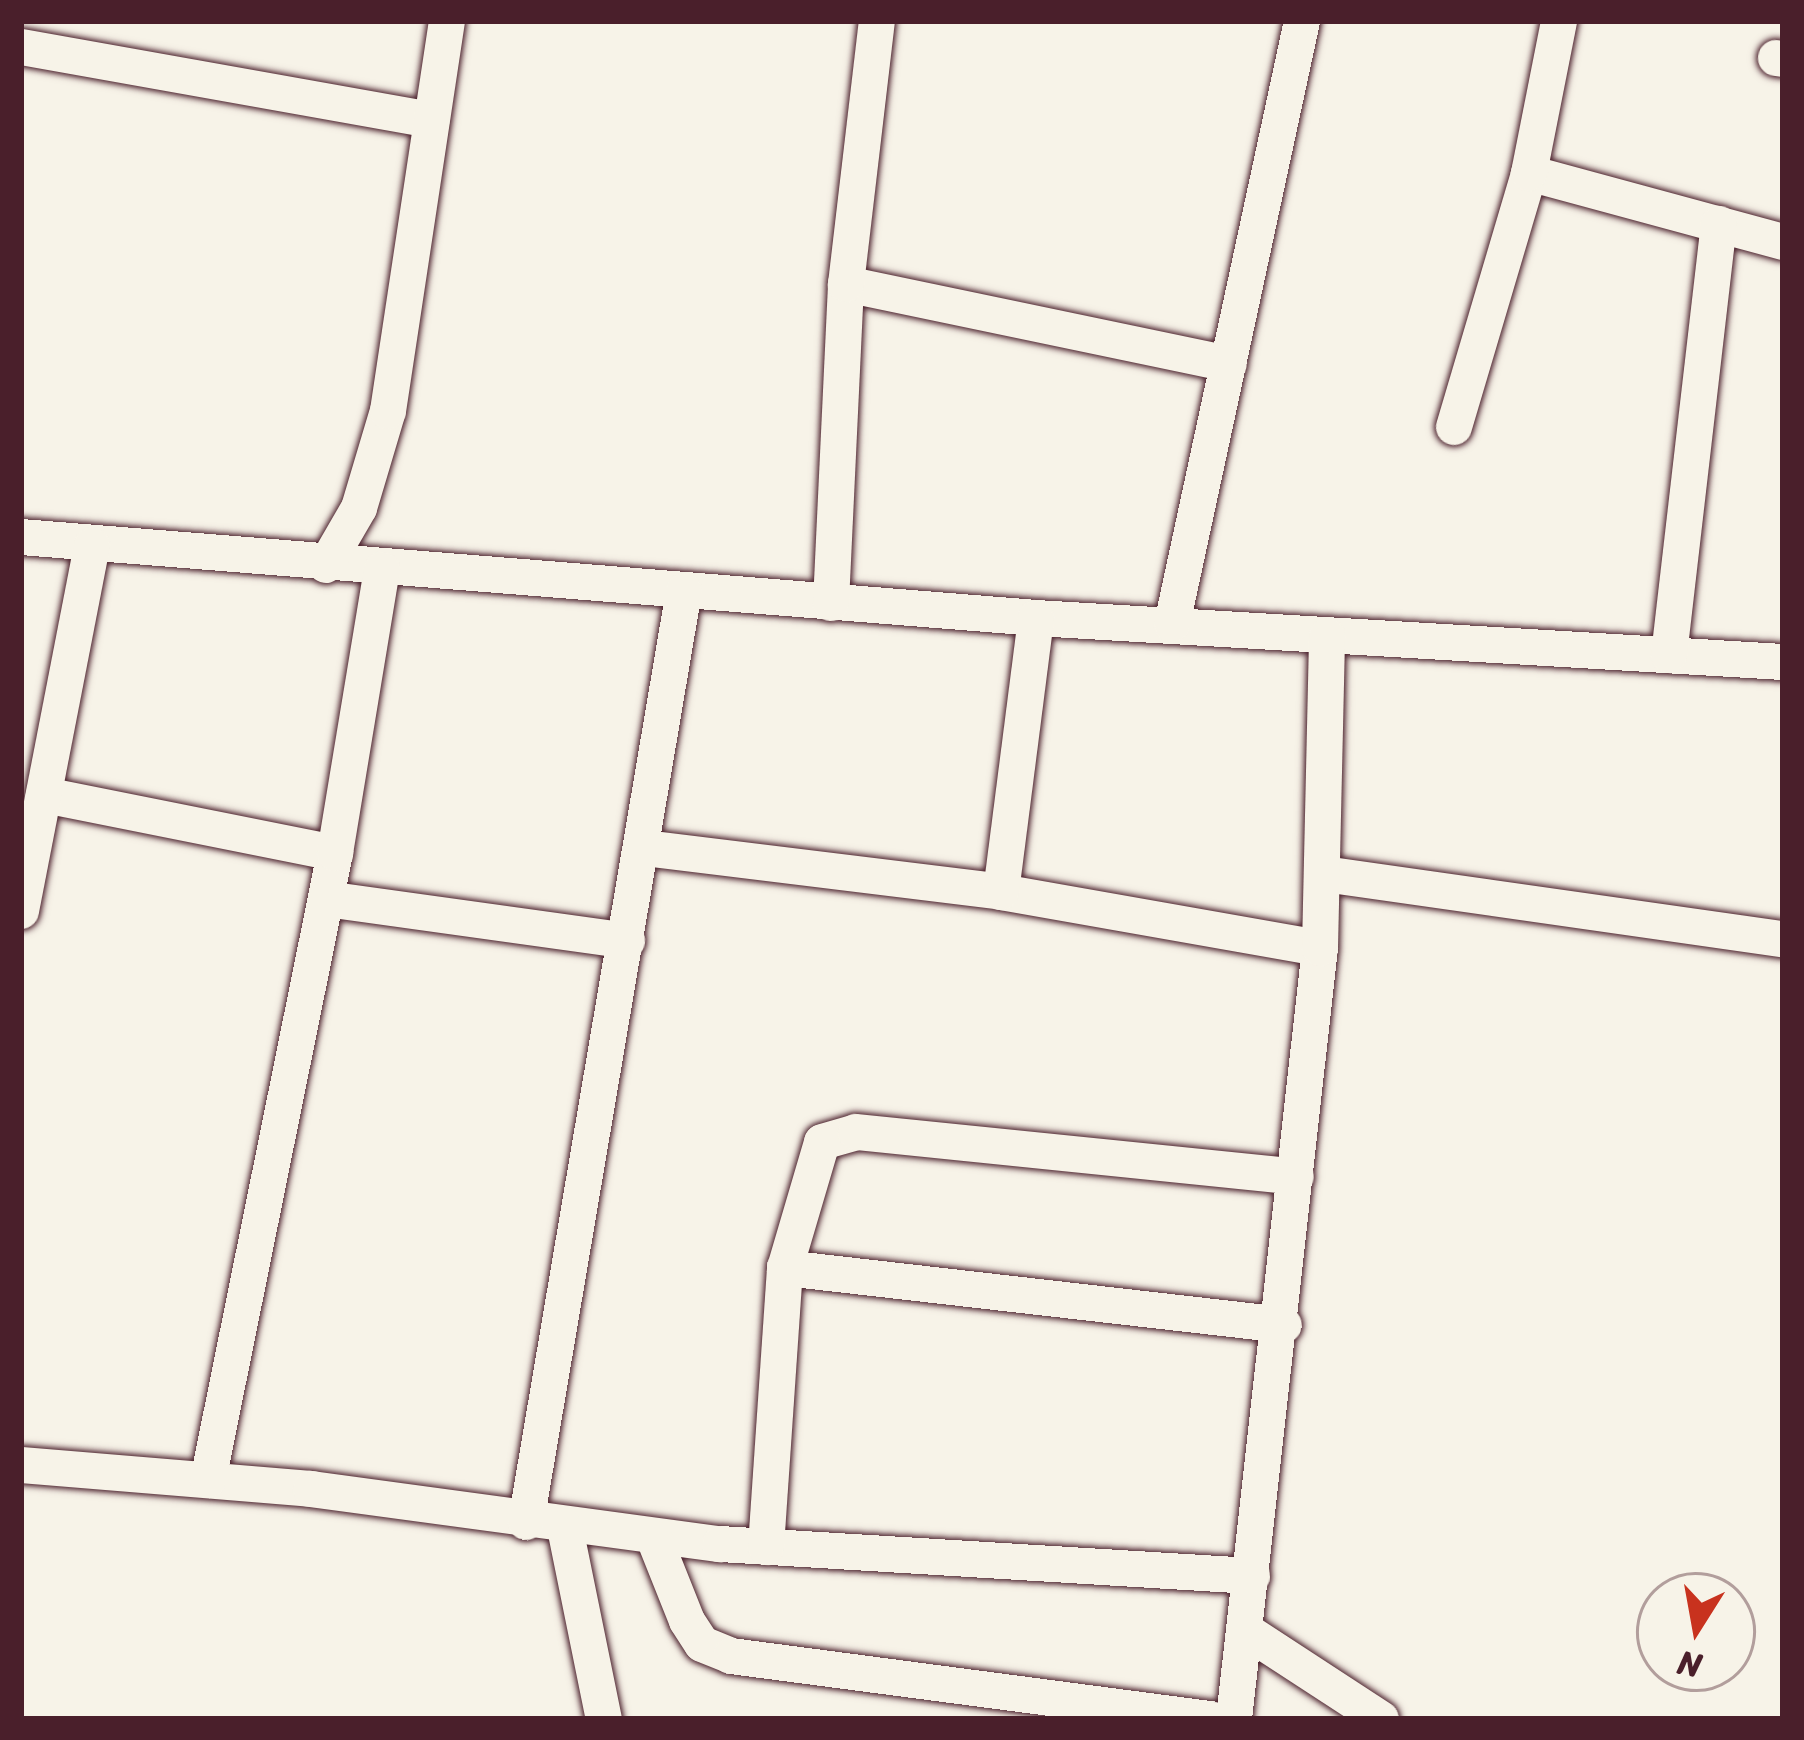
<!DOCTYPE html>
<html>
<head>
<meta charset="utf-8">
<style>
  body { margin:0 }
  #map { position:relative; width:1804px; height:1740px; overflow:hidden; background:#f7f3e8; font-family:Sriracha,sans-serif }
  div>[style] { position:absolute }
  .roads { filter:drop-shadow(0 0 3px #4a1f2b) drop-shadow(0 0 3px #4a1f2b) }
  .street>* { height:36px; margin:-18px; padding:0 18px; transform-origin:18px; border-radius:18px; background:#f7f3e8 }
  span { translate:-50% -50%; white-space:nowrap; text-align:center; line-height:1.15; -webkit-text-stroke:10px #f7f3e8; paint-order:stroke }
  .frame { position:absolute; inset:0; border:24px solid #4a1f2b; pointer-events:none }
  .north { position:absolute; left:1636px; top:1572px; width:120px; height:120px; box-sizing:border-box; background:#f7f3e8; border:3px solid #b29e9c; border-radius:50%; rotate:191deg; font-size:33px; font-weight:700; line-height:48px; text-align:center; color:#4a1f2b }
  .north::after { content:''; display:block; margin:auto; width:42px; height:54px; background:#c8321e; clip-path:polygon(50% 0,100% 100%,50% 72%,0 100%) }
</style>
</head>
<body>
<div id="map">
  <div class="roads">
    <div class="street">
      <div style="left:21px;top:47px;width:417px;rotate:10.1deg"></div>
      <div style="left:1776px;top:58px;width:7px;rotate:8deg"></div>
      <div style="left:1529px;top:173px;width:263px;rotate:15.2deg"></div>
      <div style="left:846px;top:284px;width:391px;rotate:11.8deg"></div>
      <div style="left:1454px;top:427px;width:265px;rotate:-73.5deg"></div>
      <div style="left:1529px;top:173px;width:155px;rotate:-78.8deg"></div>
      <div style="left:21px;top:537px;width:1018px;rotate:4.56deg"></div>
      <div style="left:1036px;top:618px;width:748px;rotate:3.37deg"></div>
      <div style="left:326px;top:565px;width:66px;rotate:-59.9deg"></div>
      <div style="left:359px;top:508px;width:101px;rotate:-73.4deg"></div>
      <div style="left:388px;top:411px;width:394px;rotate:-81.4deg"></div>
      <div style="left:831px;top:603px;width:319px;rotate:-87.3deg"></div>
      <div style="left:846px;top:284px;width:265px;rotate:-83.3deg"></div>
      <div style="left:1172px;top:624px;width:617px;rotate:-77.83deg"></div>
      <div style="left:1669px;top:655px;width:434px;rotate:-83.4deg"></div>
      <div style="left:44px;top:795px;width:297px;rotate:11.3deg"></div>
      <div style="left:645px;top:848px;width:359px;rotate:7deg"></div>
      <div style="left:1001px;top:892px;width:324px;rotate:10deg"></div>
      <div style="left:1324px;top:874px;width:464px;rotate:8.1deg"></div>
      <div style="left:1001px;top:892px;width:276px;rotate:-82.7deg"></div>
      <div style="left:326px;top:899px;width:304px;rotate:7.9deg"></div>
      <div style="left:21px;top:911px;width:372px;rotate:-79deg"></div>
      <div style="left:785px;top:1268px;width:502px;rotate:6.52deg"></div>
      <div style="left:21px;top:1465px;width:291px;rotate:4.7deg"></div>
      <div style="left:311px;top:1489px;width:413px;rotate:7.7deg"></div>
      <div style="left:720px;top:1544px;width:533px;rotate:3.44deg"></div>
      <div style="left:208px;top:1480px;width:640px;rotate:-78.55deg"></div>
      <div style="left:335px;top:853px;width:287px;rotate:-80.6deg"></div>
      <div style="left:526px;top:1522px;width:944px;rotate:-80.37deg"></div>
      <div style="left:565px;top:1528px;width:195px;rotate:78.5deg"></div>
      <div style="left:654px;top:1538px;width:89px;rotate:68.3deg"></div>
      <div style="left:687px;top:1621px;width:27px;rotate:57deg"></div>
      <div style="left:702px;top:1644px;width:31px;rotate:22deg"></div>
      <div style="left:731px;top:1656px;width:484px;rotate:7.5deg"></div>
      <div style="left:766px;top:1547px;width:280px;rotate:-86.1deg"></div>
      <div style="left:785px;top:1268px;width:131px;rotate:-73.6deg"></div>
      <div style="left:822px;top:1142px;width:35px;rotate:-16deg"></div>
      <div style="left:856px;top:1132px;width:442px;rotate:5.8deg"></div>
      <div style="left:1246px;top:1631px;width:161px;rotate:33.1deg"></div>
      <div style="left:1234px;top:1719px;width:776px;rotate:-83.64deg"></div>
      <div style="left:1320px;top:948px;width:312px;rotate:-88.7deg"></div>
    </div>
  </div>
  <div class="frame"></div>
  <div class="north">N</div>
</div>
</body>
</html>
